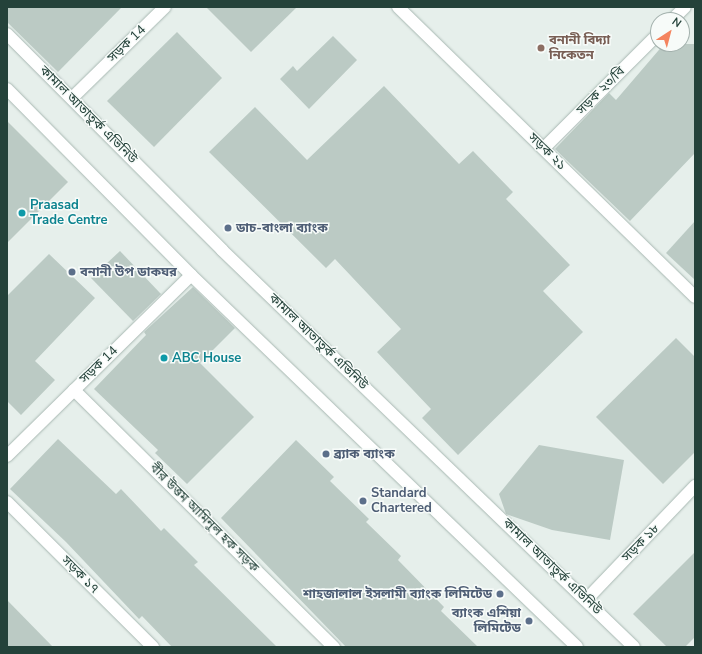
<!DOCTYPE html>
<html>
<head>
<meta charset="utf-8">
<style>
  body { margin:0 }
  #map { position:relative; width:702px; height:654px; overflow:hidden; background:#e6efeb; font-family:"Nunito Sans","Noto Sans Bengali",sans-serif }
  div>[style] { position:absolute }
  .building>* { inset:0; background:#bbcac4 }
  .roads { filter:drop-shadow(0 0 1px #a8b8b2) drop-shadow(0 0 1px #a8b8b2) }
  .street>* { height:12px; margin:-6px; padding:0 6px; transform-origin:6px; border-radius:6px; background:#fff }
  .secondary>* { height:12px; margin:-6px; padding:0 6px; transform-origin:6px; border-radius:6px; background:#fff }
  .dots>* { width:11px; height:11px; translate:-50% -50%; box-sizing:border-box; border:2px solid #f7fbf9; border-radius:50% }
  span { translate:-50% -50%; white-space:nowrap; text-align:center; line-height:1.15; -webkit-text-stroke:3px #f7fbf9; paint-order:stroke }
  .education-label { font-size:13px; color:#785e54; font-weight:700 }
  .left { translate:0 -50%; text-align:left }
  .street-label { font-size:13px; color:#24423a }
  .culture-label { font-size:13px; color:#0d838f; font-weight:700 }
  .service-label { font-size:13px; color:#4e5e75; font-weight:700 }
  .right { translate:-100% -50%; text-align:right }
  .frame { position:absolute; inset:0; border:8px solid #24423a; pointer-events:none }
  .north { position:absolute; left:650px; top:12px; width:40px; height:40px; box-sizing:border-box; background:#f7fbf9; border:1px solid #a3b1ad; border-radius:50%; rotate:36deg; font-size:11px; font-weight:700; line-height:16px; text-align:center; color:#24423a }
  .north::after { content:''; display:block; margin:auto; width:14px; height:18px; background:#f4845f; clip-path:polygon(50% 0,100% 100%,50% 72%,0 100%) }
</style>
</head>
<body>
<div id="map">
  <div class="building">
    <div style="clip-path:polygon(7px 7px,122px 7px,58px 72px,7px 22px)"></div>
    <div style="clip-path:polygon(206px 7px,297px 7px,251px 52px)"></div>
    <div style="clip-path:polygon(177px 32px,222px 78px,154px 147px,107px 101px)"></div>
    <div style="clip-path:polygon(333px 36px,357px 60px,309px 109px,280px 79px,293px 66px,297px 71px)"></div>
    <div style="clip-path:polygon(664px 44px,695px 44px,695px 153px,630px 221px,555px 149px,609px 93px,616px 100px)"></div>
    <div style="clip-path:polygon(384px 86px,459px 164px,473px 151px,513px 192px,506px 199px,570px 265px,543px 291px,583px 332px,458px 455px,422px 418px,431px 409px,377px 352px,401px 329px,335px 259px,326px 268px,209px 152px,255px 107px,307px 160px)"></div>
    <div style="clip-path:polygon(7px 121px,68px 182px,7px 243px)"></div>
    <div style="clip-path:polygon(695px 221px,695px 280px,666px 253px)"></div>
    <div style="clip-path:polygon(120px 251px,161px 294px,133px 321px,91px 278px)"></div>
    <div style="clip-path:polygon(49px 254px,95px 298px,35px 361px,55px 380px,21px 415px,7px 401px,7px 296px)"></div>
    <div style="clip-path:polygon(193px 287px,235px 328px,200px 363px,254px 417px,187px 484px,155px 453px,158px 450px,94px 389px,146px 335px,144px 332px)"></div>
    <div style="clip-path:polygon(676px 338px,695px 357px,695px 452px,663px 484px,596px 417px)"></div>
    <div style="clip-path:polygon(58px 439px,116px 494px,121px 489px,161px 531px,164px 528px,198px 562px,194px 565px,277px 647px,172px 647px,142px 616px,139px 619px,66px 542px,10px 489px)"></div>
    <div style="clip-path:polygon(296px 440px,334px 477px,330px 481px,369px 519px,366px 522px,401px 556px,398px 560px,444px 607px,441px 611px,478px 647px,346px 647px,221px 518px)"></div>
    <div style="clip-path:polygon(539px 445px,624px 460px,610px 540px,552px 530px,506px 514px,499px 494px)"></div>
    <div style="clip-path:polygon(695px 552px,695px 637px,685px 647px,667px 647px,633px 614px)"></div>
    <div style="clip-path:polygon(7px 600px,53px 647px,7px 647px)"></div>
  </div>
  <div class="roads">
    <div class="street">
      <div style="left:398px;top:7px;width:415px;rotate:44.3deg"></div>
      <div style="left:672px;top:20px;width:18px;rotate:-45deg"></div>
      <div style="left:72px;top:98px;width:130px;rotate:-44.4deg"></div>
      <div style="left:544px;top:148px;width:161px;rotate:-45deg"></div>
      <div style="left:74px;top:390px;width:366px;rotate:44.7deg"></div>
      <div style="left:7px;top:456px;width:258px;rotate:-44.5deg"></div>
      <div style="left:7px;top:502px;width:206px;rotate:44.8deg"></div>
      <div style="left:586px;top:600px;width:158px;rotate:-46.3deg"></div>
    </div>
    <div class="secondary">
      <div style="left:7px;top:34px;width:305px;rotate:45.1deg"></div>
      <div style="left:222px;top:250px;width:572px;rotate:43.94deg"></div>
      <div style="left:7px;top:89px;width:262px;rotate:45.3deg"></div>
      <div style="left:191px;top:275px;width:536px;rotate:43.94deg"></div>
    </div>
  </div>
  <div class="dots">
    <div style="left:541px;top:48px;background:#8d6e63"></div>
    <div style="left:22px;top:213px;background:#0f9aa8"></div>
    <div style="left:228px;top:228px;background:#5c6f8a"></div>
    <div style="left:72px;top:272px;background:#5c6f8a"></div>
    <div style="left:164px;top:358px;background:#0f9aa8"></div>
    <div style="left:326px;top:454px;background:#5c6f8a"></div>
    <div style="left:363px;top:501px;background:#5c6f8a"></div>
    <div style="left:500px;top:594px;background:#5c6f8a"></div>
    <div style="left:529px;top:621px;background:#5c6f8a"></div>
  </div>
  <div class="education-label">
    <span class="left" style="left:549px;top:48px">বনানী বিদ্যা<br>নিকেতন</span>
  </div>
  <div class="street-label">
    <span style="left:127px;top:44px;rotate:-44deg">সড়ক 14</span>
    <span style="left:601px;top:91px;rotate:-45deg">সড়ক ২৩/বি</span>
    <span style="left:88px;top:115px;rotate:45deg">কামাল আতাতুর্ক এভিনিউ</span>
    <span style="left:547px;top:152px;rotate:44deg">সড়ক ২১</span>
    <span style="left:318px;top:342px;rotate:44deg">কামাল আতাতুর্ক এভিনিউ</span>
    <span style="left:99px;top:365px;rotate:-44deg">সড়ক 14</span>
    <span style="left:204px;top:518px;rotate:45deg">বীর উত্তম আমিনুল হক সড়ক</span>
    <span style="left:641px;top:543px;rotate:-46deg">সড়ক ১৮</span>
    <span style="left:552px;top:567px;rotate:44deg">কামাল আতাতুর্ক এভিনিউ</span>
    <span style="left:80px;top:575px;rotate:45deg">সড়ক ১৭</span>
  </div>
  <div class="culture-label">
    <span class="left" style="left:30px;top:213px">Praasad<br>Trade Centre</span>
    <span class="left" style="left:172px;top:358px">ABC House</span>
  </div>
  <div class="service-label">
    <span class="left" style="left:236px;top:228px">ডাচ-বাংলা ব্যাংক</span>
    <span class="left" style="left:80px;top:272px">বনানী উপ ডাকঘর</span>
    <span class="left" style="left:334px;top:454px">ব্র্যাক ব্যাংক</span>
    <span class="left" style="left:371px;top:501px">Standard<br>Chartered</span>
    <span class="right" style="left:492px;top:594px">শাহজালাল ইসলামী ব্যাংক লিমিটেড</span>
    <span class="right" style="left:521px;top:621px">ব্যাংক এশিয়া<br>লিমিটেড</span>
  </div>
  <div class="frame"></div>
  <div class="north">N</div>
</div>
</body>
</html>
